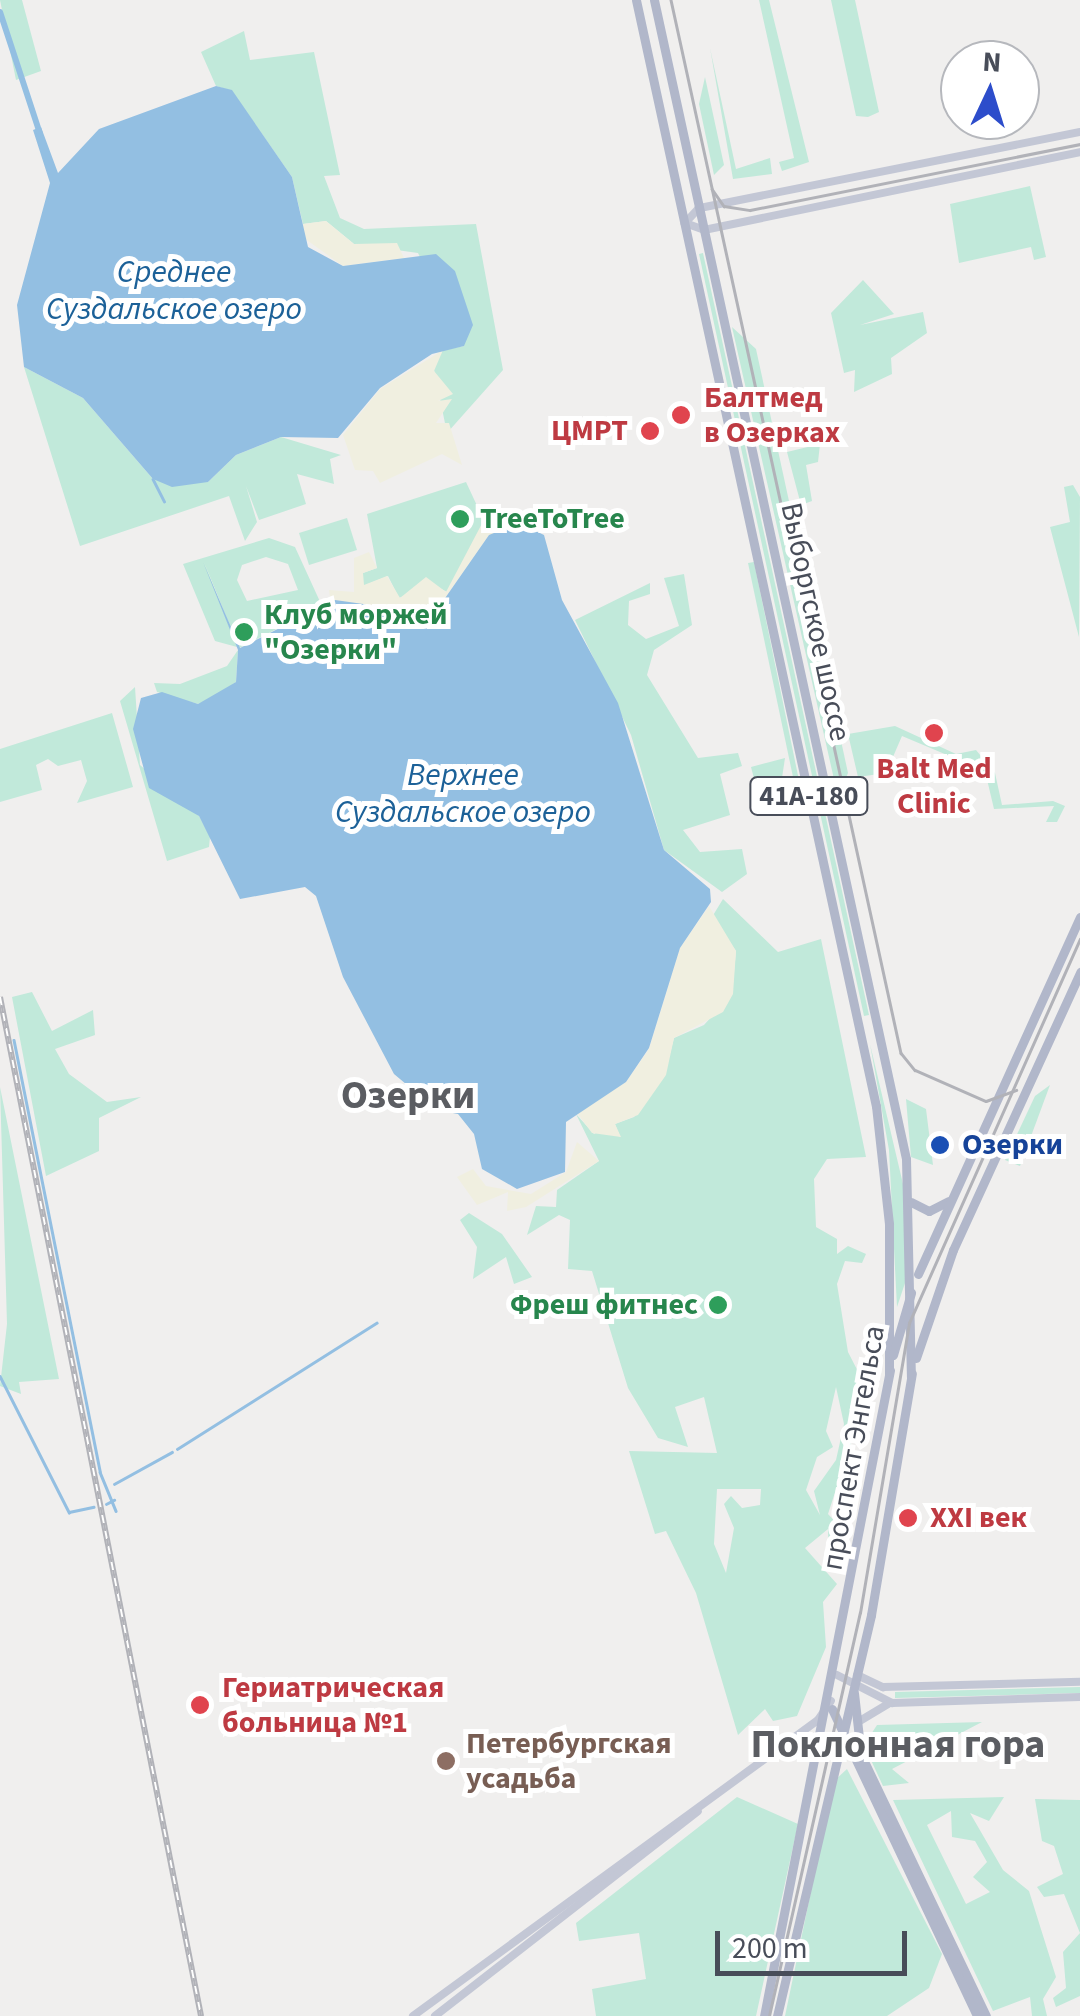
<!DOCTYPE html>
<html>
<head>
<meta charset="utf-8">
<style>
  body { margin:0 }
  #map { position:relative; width:1080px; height:2016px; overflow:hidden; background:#f0efee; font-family:"Source Sans 3",sans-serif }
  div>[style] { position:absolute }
  .green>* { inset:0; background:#c1e9da }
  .sand>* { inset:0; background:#f0efe0 }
  .water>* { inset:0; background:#93bfe2 }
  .stream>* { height:2.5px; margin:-1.25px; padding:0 1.25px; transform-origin:1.25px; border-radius:1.25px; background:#93bfe2 }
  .canal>* { height:6px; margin:-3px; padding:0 3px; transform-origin:3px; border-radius:3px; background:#93bfe2 }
  .secondary>* { height:8px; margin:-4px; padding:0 4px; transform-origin:4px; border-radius:4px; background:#c3c7d5 }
  .primary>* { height:9px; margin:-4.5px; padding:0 4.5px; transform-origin:4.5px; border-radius:4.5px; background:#b1b7ca }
  .tram>* { height:2.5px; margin:-1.25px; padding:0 1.25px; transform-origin:1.25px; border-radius:1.25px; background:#b1b2b8 }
  .rail>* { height:6px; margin-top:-3px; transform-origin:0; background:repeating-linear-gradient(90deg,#fff 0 8px,#b1b2b8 0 16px); box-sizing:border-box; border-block:2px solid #b1b2b8 }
  .dots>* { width:28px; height:28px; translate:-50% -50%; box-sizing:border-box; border:5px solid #fff; border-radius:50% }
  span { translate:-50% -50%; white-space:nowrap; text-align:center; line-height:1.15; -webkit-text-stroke:10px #fff; paint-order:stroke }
  .shield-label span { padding:2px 8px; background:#fff; border:2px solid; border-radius:8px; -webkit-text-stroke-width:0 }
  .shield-label { font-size:28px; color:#484d59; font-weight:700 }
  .health-label { font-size:30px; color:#be3a42; font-weight:700 }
  .left { translate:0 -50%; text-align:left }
  .right { translate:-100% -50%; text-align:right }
  .leisure-label { font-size:30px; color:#27864d; font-weight:700 }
  .street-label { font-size:30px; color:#484d59 }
  .transit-label { font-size:30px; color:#164399; font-weight:700 }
  .education-label { font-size:30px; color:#785e54; font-weight:700 }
  .water-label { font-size:32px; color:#1c6198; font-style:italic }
  .district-label { font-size:40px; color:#5b5d62; font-weight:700 }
  .north { position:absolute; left:940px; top:40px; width:100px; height:100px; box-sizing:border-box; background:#fff; border:2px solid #b6b8bd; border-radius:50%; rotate:4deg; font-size:28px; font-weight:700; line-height:40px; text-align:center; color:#484d59 }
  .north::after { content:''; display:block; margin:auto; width:35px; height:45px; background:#2d4dcb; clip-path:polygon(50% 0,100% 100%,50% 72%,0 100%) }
  .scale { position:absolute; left:715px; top:1931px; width:192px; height:45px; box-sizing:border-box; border:5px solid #484d59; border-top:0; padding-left:12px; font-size:30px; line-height:35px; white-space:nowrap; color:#484d59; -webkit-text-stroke:8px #fff; paint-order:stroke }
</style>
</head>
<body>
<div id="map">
  <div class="green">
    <div style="clip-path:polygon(0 0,22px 0,41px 71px,16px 80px)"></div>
    <div style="clip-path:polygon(759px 0,769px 0,809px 162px,782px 171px,779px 162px,794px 158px)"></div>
    <div style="clip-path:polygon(831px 0,855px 0,879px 112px,868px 117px,856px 116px)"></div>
    <div style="clip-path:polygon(244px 31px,250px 60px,314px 52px,340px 175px,324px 176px,340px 218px,364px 229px,476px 224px,503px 370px,447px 433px,433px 365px,443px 350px,464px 346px,418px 253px,354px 244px,326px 221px,303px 224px,292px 177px,232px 91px,216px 86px,201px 52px)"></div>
    <div style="clip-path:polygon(710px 48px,736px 169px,770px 158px,772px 174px,733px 179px)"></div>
    <div style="clip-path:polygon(705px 77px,724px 165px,714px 175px,699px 104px)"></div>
    <div style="clip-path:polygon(1030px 186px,1046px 257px,1034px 260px,1031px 247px,959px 263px,950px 204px)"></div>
    <div style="clip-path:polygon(703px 253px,869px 1015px,864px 1016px,699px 254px)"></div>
    <div style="clip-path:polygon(863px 280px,894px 314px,860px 325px,923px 312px,927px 333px,891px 358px,892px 374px,854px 392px,855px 370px,844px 373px,831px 313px)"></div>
    <div style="clip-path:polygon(732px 327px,756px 349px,848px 773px,838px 797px)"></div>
    <div style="clip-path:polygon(24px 367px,83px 398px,153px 479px,208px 482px,236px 455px,281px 437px,341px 455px,330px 459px,334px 484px,297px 474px,306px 504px,259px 520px,246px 486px,257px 522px,245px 541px,229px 496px,80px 546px)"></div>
    <div style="clip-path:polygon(820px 444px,818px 462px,806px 465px,812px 501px,801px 505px,787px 452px)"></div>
    <div style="clip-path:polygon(466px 482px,487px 527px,447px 592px,432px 584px,399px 598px,388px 576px,363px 586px,363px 573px,377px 568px,367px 514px)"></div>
    <div style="clip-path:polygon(1073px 485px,1080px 497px,1079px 637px,1050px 527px,1070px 522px,1064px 487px)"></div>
    <div style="clip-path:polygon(347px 518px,357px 550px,309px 565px,299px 533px)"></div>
    <div style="clip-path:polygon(evenodd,269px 538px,295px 547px,322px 606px,239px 648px,204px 562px,237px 647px,215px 641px,183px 564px,269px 538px,266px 557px,288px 564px,298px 590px,247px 601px,237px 580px,242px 565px,266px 557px)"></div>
    <div style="clip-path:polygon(754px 562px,802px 795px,797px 796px,748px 563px)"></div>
    <div style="clip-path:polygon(684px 574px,692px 625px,654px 650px,647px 675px,698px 758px,738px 753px,742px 766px,720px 774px,730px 815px,683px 830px,700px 852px,742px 849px,747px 874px,722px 892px,664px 850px,631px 735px,575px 620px,650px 583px,650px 594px,629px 601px,628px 625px,646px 639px,679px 626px,664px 578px)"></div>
    <div style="clip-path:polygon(238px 650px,236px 682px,216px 697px,198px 704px,157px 692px,154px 683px,180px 684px,227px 666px)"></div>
    <div style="clip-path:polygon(135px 687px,140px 765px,199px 816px,210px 837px,209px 847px,167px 861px,120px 701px)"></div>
    <div style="clip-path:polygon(112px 713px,133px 787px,77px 803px,87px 781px,81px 760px,58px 766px,48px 759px,36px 765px,42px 790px,0 802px,0 749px)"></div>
    <div style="clip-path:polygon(895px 726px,956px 754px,976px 750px,995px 773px,1002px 805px,1053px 801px,1065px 806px,1057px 822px,1046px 822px,1054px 806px,994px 809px,985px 771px,902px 736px,886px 773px,858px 777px,848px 734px)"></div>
    <div style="clip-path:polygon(785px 758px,779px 798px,760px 802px,751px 767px)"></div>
    <div style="clip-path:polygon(evenodd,723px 899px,778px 952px,821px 939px,866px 1157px,827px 1159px,814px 1179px,816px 1227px,837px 1239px,837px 1254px,848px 1246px,866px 1254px,862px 1263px,845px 1261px,837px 1284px,848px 1352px,868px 1391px,828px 1514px,846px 1533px,840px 1571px,829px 1561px,828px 1529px,805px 1548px,837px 1584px,823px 1602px,826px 1647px,797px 1716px,773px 1721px,765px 1709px,738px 1735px,696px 1593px,666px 1531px,655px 1534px,629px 1451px,717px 1453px,704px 1397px,675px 1407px,688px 1447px,658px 1438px,628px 1388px,592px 1271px,568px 1269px,570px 1220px,559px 1215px,527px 1235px,536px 1206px,556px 1207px,557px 1190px,599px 1161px,576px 1114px,594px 1134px,606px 1128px,620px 1137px,615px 1124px,634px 1117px,664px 1077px,674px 1038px,704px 1025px,732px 994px,736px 951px,712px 917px,723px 899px,836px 1387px,844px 1424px,836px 1460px,814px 1491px,820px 1515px,806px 1490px,817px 1457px,833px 1447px,826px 1431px,836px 1387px,723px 899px,717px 1489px,761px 1489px,760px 1505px,742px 1508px,731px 1496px,724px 1504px,734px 1528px,726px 1573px,714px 1544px,717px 1489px)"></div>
    <div style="clip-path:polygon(32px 992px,52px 1031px,93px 1010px,95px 1035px,55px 1049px,69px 1074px,107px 1102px,141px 1097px,99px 1118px,99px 1151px,46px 1176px,12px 997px)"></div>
    <div style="clip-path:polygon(870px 1044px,903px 1184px,908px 1274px,897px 1307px,889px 1150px)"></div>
    <div style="clip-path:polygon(1050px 1085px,1020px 1166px,1005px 1160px,1035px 1096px)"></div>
    <div style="clip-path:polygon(0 1087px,59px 1379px,19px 1382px,21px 1394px,0 1386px,7px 1324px)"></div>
    <div style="clip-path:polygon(906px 1099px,926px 1109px,933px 1165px,911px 1157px)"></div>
    <div style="clip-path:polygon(469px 1213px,502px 1234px,532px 1277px,514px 1284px,506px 1257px,473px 1279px,477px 1247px,460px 1220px)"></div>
    <div style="clip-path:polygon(1080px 1687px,1080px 1693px,895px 1698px,895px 1692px)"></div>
    <div style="clip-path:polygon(982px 1722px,892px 1769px,909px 1783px,883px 1786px,864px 1745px,877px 1725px)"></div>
    <div style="clip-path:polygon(847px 1769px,942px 1954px,929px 1988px,887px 2016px,785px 2016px,834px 1781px)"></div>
    <div style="clip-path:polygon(737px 1797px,798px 1824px,756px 2016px,596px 2016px,592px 1989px,646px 1979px,639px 1933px,579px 1941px,576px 1923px)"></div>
    <div style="clip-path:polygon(evenodd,1004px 1797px,989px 1821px,970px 1813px,1003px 1870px,1029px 1891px,1056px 1977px,1043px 1999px,1047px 2016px,1032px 2016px,1030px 1997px,993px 2011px,893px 1800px,1004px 1797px,951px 1811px,952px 1837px,975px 1841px,987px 1862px,973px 1877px,990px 1892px,966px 1904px,927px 1825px,951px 1811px)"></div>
    <div style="clip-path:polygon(1035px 1799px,1080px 1800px,1080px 1996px,1056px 2007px,1053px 1998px,1066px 1988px,1063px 1952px,1080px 1933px,1064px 1894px,1044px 1897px,1037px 1887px,1063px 1874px,1054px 1846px,1042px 1841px)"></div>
  </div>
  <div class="sand">
    <div style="clip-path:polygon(326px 221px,354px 244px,397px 243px,404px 258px,343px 266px,304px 238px,303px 224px)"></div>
    <div style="clip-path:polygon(443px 350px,434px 371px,453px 394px,438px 401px,452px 399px,436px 423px,449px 423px,462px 465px,442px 454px,380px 483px,373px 471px,355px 470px,343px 435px,380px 389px)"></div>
    <div style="clip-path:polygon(487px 514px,525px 516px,535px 527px,489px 535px,434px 614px,331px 604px,329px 590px,354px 592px,354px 558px,369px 552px,377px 568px,363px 573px,364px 585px,387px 576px,400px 598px,426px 577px,446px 592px)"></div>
    <div style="clip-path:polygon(709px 906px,736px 951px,733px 994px,723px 1012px,674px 1038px,666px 1075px,638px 1115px,615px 1124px,621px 1137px,592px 1133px,577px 1113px,626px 1082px,649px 1049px,680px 948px)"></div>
    <div style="clip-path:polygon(577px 1142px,599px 1161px,526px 1207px,507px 1211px,508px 1192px,477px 1205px,457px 1177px,473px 1169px,486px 1186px,531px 1194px,566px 1172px)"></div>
  </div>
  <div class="water">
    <div style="clip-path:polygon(216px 86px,232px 90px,292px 177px,308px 247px,343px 266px,436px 254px,455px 271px,473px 325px,464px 346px,432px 354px,380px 388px,338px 438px,281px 437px,236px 455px,208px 482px,172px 487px,153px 479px,83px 398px,24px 367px,17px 305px,50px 183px,33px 130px,41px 127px,58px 173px,99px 129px)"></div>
    <div style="clip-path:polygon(519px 523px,544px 535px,562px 600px,618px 703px,664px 850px,710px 889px,711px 902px,680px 948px,649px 1048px,626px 1082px,566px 1122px,565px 1172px,517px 1189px,482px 1169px,474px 1134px,458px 1114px,437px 1110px,394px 1074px,343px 977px,316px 896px,305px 887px,240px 899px,199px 816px,149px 788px,133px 729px,141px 698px,162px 692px,198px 704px,236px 682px,238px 650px,203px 562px,240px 648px,335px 600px,434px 614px,489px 535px)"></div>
  </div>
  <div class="stream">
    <div style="left:153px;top:479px;width:25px;rotate:63deg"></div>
    <div style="left:14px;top:1040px;width:440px;rotate:78.7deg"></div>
    <div style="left:100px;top:1472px;width:42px;rotate:67.7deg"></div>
    <div style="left:0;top:1376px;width:153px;rotate:63.1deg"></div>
    <div style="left:69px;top:1512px;width:25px;rotate:-12deg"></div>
    <div style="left:177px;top:1449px;width:236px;rotate:-32.3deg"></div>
    <div style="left:114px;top:1484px;width:66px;rotate:-28.9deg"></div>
    <div style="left:106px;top:1504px;width:9px;rotate:-27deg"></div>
  </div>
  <div class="canal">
    <div style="left:0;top:12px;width:128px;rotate:71.8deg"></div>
  </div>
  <div class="secondary">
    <div style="left:1080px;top:132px;width:389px;rotate:168.7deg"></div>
    <div style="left:699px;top:208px;width:21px;rotate:133deg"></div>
    <div style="left:685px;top:223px;width:20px;rotate:20deg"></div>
    <div style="left:704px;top:230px;width:384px;rotate:-11.7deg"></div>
    <div style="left:837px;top:1675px;width:62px;rotate:27deg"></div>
    <div style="left:892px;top:1703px;width:188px;rotate:-1.8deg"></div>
    <div style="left:857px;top:1675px;width:29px;rotate:25deg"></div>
    <div style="left:883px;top:1687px;width:197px;rotate:-1.5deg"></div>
    <div style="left:858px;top:1722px;width:35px;rotate:-31deg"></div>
    <div style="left:413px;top:2016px;width:502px;rotate:-36.16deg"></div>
    <div style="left:818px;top:1720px;width:23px;rotate:-56deg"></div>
    <div style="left:435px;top:2016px;width:333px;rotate:-37.9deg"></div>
  </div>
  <div class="primary">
    <div style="left:636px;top:0;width:1132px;rotate:77.76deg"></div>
    <div style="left:876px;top:1106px;width:119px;rotate:83.7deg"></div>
    <div style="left:889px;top:1224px;width:150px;rotate:90deg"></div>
    <div style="left:654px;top:0;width:1186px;rotate:77.73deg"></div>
    <div style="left:906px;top:1159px;width:218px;rotate:88.7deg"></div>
    <div style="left:911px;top:1202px;width:20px;rotate:27deg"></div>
    <div style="left:929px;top:1211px;width:22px;rotate:-27deg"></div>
    <div style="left:918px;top:1274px;width:392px;rotate:-65.6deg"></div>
    <div style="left:893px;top:1355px;width:65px;rotate:-73.8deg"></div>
    <div style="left:916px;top:1358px;width:114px;rotate:-71.1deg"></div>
    <div style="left:953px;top:1250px;width:306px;rotate:-65.4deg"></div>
    <div style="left:854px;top:1693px;width:62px;rotate:83.6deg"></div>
    <div style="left:861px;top:1755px;width:289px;rotate:64.4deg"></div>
    <div style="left:832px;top:1709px;width:340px;rotate:64.7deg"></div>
    <div style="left:764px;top:2016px;width:658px;rotate:-78.96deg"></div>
    <div style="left:777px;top:2016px;width:412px;rotate:-76.8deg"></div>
    <div style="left:871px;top:1615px;width:245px;rotate:-80.4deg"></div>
  </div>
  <div class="tram">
    <div style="left:671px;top:0;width:1078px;rotate:77.68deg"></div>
    <div style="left:901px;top:1053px;width:22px;rotate:51deg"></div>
    <div style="left:915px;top:1070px;width:77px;rotate:23.6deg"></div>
    <div style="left:986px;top:1101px;width:32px;rotate:-20deg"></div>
    <div style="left:712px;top:189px;width:21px;rotate:55deg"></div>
    <div style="left:724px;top:206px;width:26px;rotate:9deg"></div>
    <div style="left:750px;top:210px;width:337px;rotate:-11.3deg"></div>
    <div style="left:769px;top:2016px;width:413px;rotate:-77.3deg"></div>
    <div style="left:860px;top:1613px;width:294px;rotate:-80.4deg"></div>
    <div style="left:909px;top:1323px;width:420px;rotate:-66deg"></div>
  </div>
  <div class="rail">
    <div style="left:0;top:997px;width:1039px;rotate:78.84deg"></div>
  </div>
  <div class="dots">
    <div style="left:681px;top:415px;background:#e0444e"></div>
    <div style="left:650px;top:431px;background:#e0444e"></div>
    <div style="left:460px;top:519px;background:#2e9e5b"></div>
    <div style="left:244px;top:632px;background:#2e9e5b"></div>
    <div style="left:934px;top:733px;background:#e0444e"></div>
    <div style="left:940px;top:1145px;background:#1a4fb4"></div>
    <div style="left:718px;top:1305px;background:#2e9e5b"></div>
    <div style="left:908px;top:1518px;background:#e0444e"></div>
    <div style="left:200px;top:1705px;background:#e0444e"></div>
    <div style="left:446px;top:1761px;background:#8d6e63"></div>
  </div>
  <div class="shield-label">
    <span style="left:809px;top:796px">41А-180</span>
  </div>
  <div class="health-label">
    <span class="left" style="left:704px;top:415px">Балтмед<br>в Озерках</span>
    <span class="right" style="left:628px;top:431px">ЦМРТ</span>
    <span style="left:934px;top:786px">Balt Med<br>Clinic</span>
    <span class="left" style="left:930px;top:1518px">XXI век</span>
    <span class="left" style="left:222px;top:1705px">Гериатрическая<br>больница №1</span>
  </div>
  <div class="leisure-label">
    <span class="left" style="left:480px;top:519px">TreeToTree</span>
    <span class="left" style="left:264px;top:632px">Клуб моржей<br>"Озерки"</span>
    <span class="right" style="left:698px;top:1305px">Фреш фитнес</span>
  </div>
  <div class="street-label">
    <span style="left:815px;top:622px;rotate:78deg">Выборгское шоссе</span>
    <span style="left:854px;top:1448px;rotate:-80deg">проспект Энгельса</span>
  </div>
  <div class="transit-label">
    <span class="left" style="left:962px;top:1145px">Озерки</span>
  </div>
  <div class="education-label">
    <span class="left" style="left:466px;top:1761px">Петербургская<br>усадьба</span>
  </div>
  <div class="water-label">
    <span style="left:174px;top:291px">Среднее<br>Суздальское озеро</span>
    <span style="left:463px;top:794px">Верхнее<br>Суздальское озеро</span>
  </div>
  <div class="district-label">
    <span style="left:408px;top:1096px">Озерки</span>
    <span style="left:898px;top:1745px">Поклонная гора</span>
  </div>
  <div class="north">N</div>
  <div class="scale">200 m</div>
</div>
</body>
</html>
